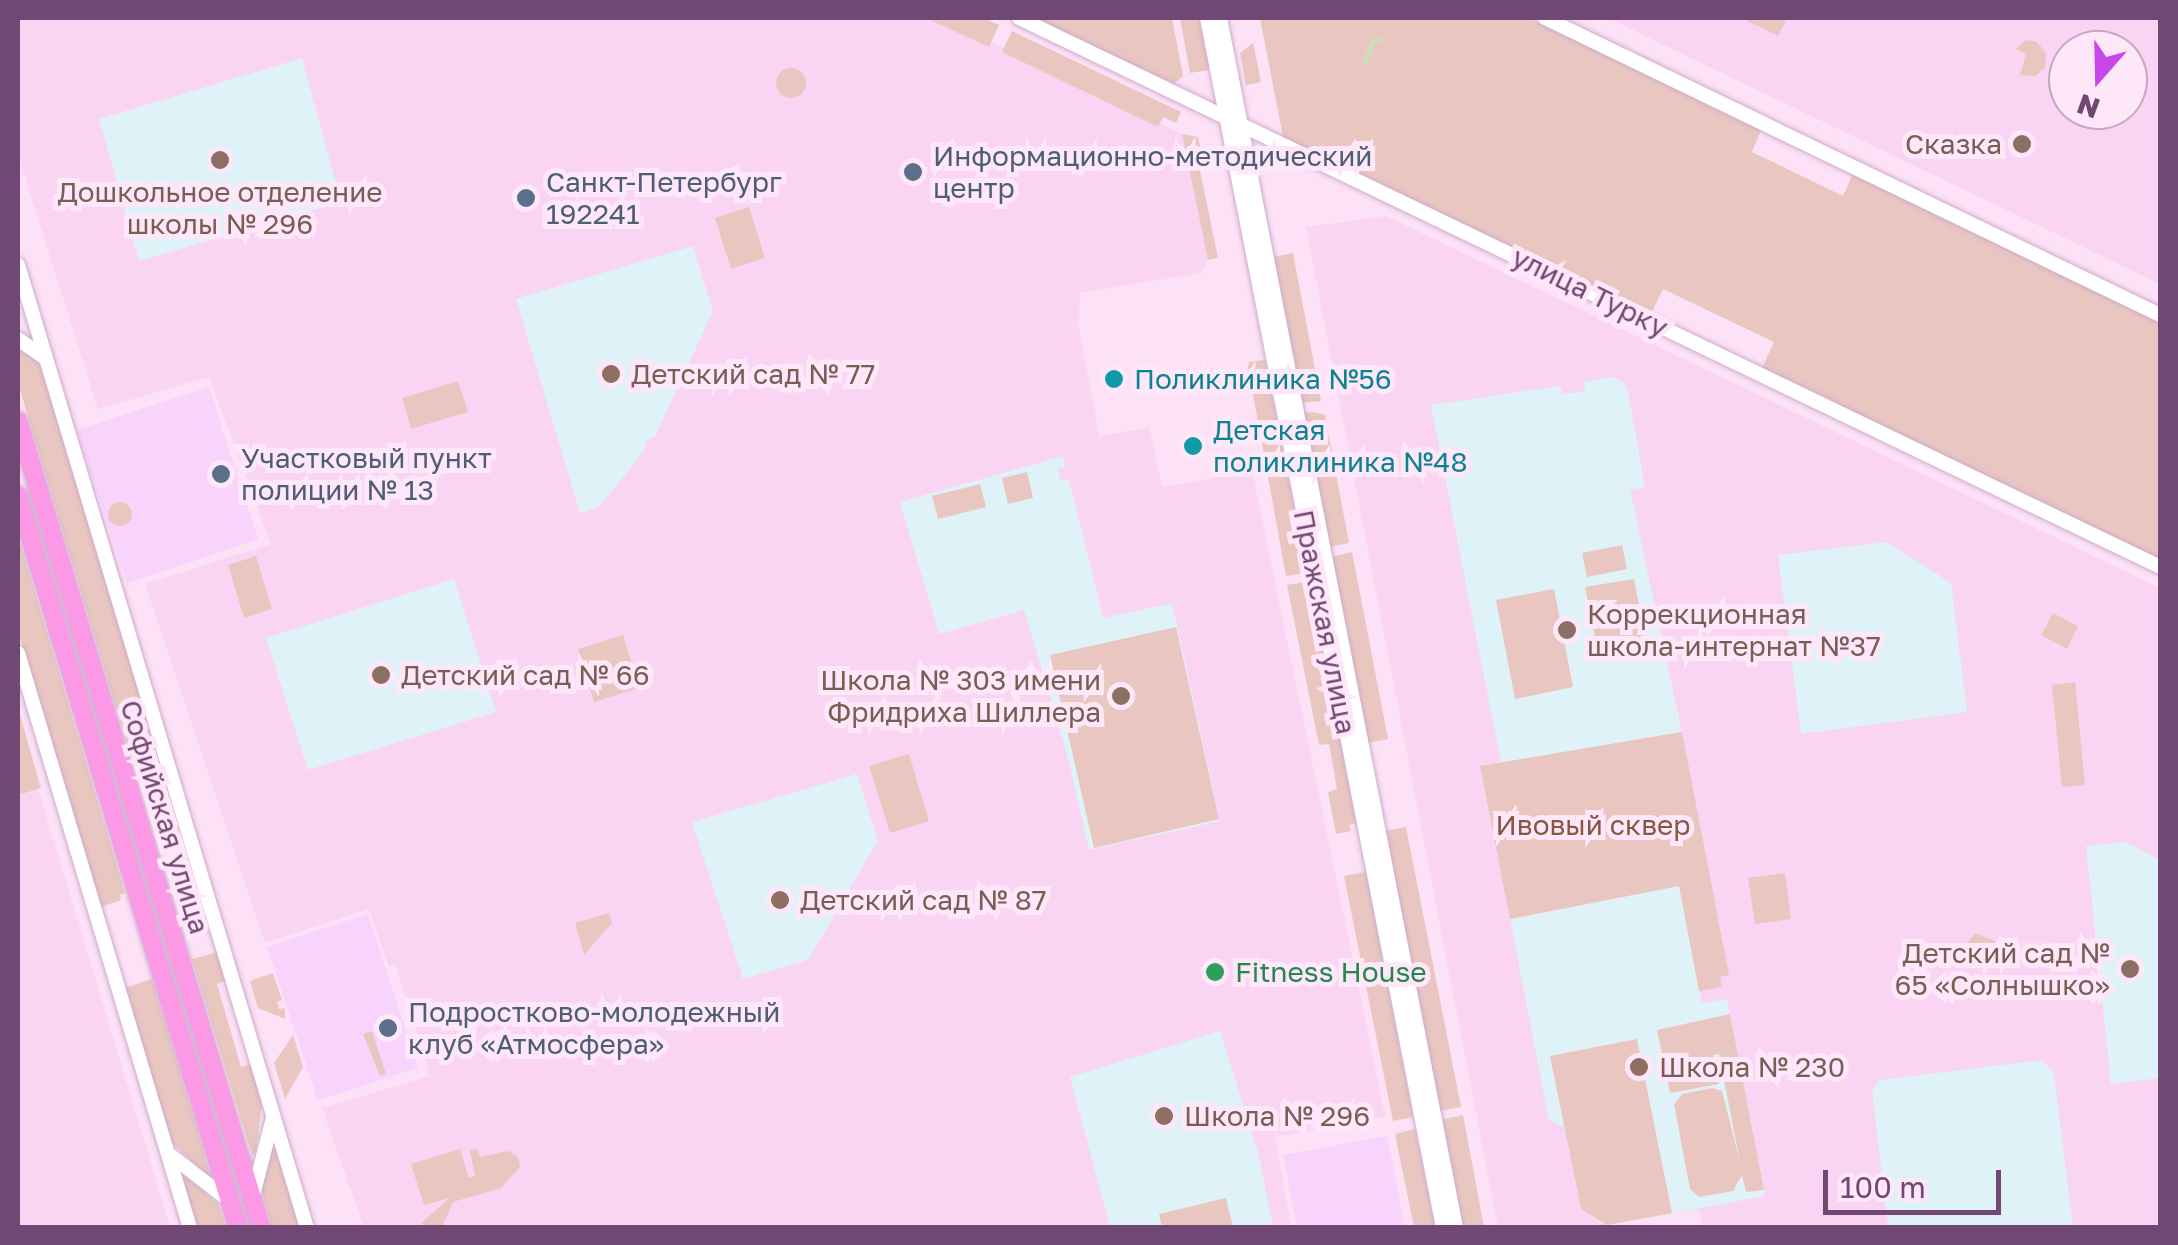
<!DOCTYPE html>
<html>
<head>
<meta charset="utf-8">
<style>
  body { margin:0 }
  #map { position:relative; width:2178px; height:1245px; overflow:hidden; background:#fce1f7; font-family:"Golos Text",sans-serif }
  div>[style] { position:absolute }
  .residential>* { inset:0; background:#f9d5f3 }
  .commercial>* { inset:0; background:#f8d4fd }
  .education>* { inset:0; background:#def2f8 }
  .green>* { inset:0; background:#e9c7c0 }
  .round { border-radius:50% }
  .stream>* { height:4px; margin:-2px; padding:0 2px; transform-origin:2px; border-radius:2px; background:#c2e5b6 }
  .roads { filter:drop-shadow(0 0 2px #ceabcd) drop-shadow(0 0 2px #ceabcd) }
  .minor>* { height:14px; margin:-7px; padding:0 7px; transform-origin:7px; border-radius:7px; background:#fff }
  .major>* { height:18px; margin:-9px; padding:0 9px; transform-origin:9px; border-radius:9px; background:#fb99e6 }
  .dots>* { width:28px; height:28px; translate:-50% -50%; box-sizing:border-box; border:5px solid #ffe7fa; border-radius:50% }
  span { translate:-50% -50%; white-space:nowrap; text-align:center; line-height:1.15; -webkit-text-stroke:10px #ffe7fa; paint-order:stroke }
  .education-label { font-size:28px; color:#785e54 }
  .right { translate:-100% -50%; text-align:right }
  .left { translate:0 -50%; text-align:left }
  .service-label { font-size:28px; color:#4e5e75 }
  .street-label { font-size:28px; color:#714873 }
  .culture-label { font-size:28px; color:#0d838f }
  .park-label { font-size:28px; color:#855845 }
  .leisure-label { font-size:28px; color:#27864d }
  .frame { position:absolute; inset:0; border:20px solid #714873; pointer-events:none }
  .north { position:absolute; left:2048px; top:30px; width:100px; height:100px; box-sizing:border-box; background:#ffe7fa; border:2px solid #c6a7c4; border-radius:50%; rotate:200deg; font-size:28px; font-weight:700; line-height:40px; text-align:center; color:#714873 }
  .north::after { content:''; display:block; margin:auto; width:35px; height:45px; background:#c945e7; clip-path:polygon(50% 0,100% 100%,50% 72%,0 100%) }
  .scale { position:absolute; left:1823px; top:1170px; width:178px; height:45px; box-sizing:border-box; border:5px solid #714873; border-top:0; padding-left:12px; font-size:30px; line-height:35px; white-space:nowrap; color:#714873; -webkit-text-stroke:8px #ffe7fa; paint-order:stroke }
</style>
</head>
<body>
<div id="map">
  <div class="residential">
    <div style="clip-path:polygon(18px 18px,941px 18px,1182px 134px,1208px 260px,1202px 273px,1080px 293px,1078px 323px,1099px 436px,1149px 428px,1162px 487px,1252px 471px,1385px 1116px,1275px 1137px,1291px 1227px,364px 1227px,322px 1108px,430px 1076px,396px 966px,389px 967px,369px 909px,265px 943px,145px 584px,271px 544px,209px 377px,98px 409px,18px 155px)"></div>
    <div style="clip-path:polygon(evenodd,1608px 18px,2160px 18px,2160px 284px,1608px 18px,2068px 50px,2128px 50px,2128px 110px,2068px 110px,2068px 50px)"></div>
    <div style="clip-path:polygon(1386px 216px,2160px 588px,2160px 1227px,1703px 1228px,1699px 1209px,1592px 1227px,1498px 1227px,1306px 227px)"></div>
    <div style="clip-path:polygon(18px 721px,45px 812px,170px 1227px,18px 1227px)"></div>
  </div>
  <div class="commercial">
    <div style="clip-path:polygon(209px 387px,258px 539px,127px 583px,77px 430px)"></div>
    <div style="clip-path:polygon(368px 914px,418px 1068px,318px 1100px,267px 947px)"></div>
    <div style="clip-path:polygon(1387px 1136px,1405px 1227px,1297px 1227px,1283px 1155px)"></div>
  </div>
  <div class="education">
    <div style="clip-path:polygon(302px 58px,341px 202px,139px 261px,99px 119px)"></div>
    <div style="clip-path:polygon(693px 246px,713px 311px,655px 437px,647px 440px,644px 451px,600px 506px,580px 513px,516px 299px)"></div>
    <div style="clip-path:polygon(1615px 377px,1627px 386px,1645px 487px,1630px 490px,1682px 732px,1501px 763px,1431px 405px,1560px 386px,1563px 394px,1585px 391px,1584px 382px)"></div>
    <div style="clip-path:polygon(1063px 456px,1066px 466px,1058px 468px,1060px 480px,1069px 479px,1103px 618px,1172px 603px,1220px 821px,1089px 850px,1068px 758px,1024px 610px,939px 634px,900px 502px)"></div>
    <div style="clip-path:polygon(1887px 542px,1951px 583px,1967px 712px,1801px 734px,1778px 555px)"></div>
    <div style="clip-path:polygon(454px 579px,496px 712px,308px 770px,266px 638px)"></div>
    <div style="clip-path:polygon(857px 774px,878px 841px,808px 960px,743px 979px,692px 822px)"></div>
    <div style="clip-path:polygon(2126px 842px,2160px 860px,2160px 1078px,2111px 1084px,2086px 846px)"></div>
    <div style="clip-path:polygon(1679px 886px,1702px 1003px,1727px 999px,1765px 1196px,1607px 1225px,1581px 1209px,1564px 1127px,1549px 1120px,1510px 919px)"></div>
    <div style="clip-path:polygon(1220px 1031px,1259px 1156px,1273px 1227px,1110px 1227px,1070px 1077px)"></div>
    <div style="clip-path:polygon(2042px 1060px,2054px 1073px,2073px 1227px,1888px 1227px,1872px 1090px,1880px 1080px)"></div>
  </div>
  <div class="green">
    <div style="clip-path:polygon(926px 18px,983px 18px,999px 25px,989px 47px)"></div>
    <div style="clip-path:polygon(1035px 18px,1172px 18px,1183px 76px,1174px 84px)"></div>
    <div style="clip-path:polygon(1180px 18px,1199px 18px,1209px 70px,1190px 73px)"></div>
    <div style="clip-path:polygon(1260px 18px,1529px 18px,1761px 130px,1752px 152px,1843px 196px,1853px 174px,2160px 322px,2160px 560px,1762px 368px,1774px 342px,1663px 289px,1651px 314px,1283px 137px)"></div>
    <div style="clip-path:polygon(1741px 18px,1780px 18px,1786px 21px,1778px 36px)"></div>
    <div style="clip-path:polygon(1012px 31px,1181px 112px,1176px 123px,1163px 117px,1158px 127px,1002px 52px)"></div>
    <div style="clip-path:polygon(2026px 40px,2037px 42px,2046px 53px,2045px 68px,2035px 76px,2020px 75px,2026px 54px,2015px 49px)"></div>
    <div style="clip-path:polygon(1253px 43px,1261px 82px,1246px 85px,1240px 53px)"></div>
    <div class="round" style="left:776px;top:68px;width:30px;height:30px"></div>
    <div style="clip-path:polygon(1182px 134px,1198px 137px,1204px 164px,1199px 166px,1218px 258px,1208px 260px)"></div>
    <div style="clip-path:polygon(749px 207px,765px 258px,731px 269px,715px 218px)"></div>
    <div style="clip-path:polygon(1293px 253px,1321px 401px,1301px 403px,1273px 257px)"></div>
    <div style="clip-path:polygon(18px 347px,36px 360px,43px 371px,176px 816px,151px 823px,18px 383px)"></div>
    <div style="clip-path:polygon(1265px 360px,1307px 573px,1286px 576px,1248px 367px,1249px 362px)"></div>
    <div style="clip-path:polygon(458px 381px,468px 412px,411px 429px,402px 398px)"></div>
    <div style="clip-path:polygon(1314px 412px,1325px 415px,1349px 543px,1328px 547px,1303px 413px)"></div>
    <div style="clip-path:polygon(1027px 472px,1033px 498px,1008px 504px,1002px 478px)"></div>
    <div style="clip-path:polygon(980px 484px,986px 507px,938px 519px,932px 496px)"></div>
    <div class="round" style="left:108px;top:502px;width:24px;height:24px"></div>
    <div style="clip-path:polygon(18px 536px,125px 893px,120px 895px,121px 900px,101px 907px,18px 632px)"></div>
    <div style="clip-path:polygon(1622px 545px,1627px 569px,1587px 577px,1582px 553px)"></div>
    <div style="clip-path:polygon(1352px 552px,1388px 739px,1367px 743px,1331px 557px)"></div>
    <div style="clip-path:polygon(256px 556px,272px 609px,244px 618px,228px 565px)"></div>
    <div style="clip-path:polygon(1634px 579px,1639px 605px,1590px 614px,1585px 587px)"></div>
    <div style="clip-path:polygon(1309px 581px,1356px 823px,1349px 825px,1351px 831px,1336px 834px,1328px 792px,1337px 789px,1329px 744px,1319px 745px,1287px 585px)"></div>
    <div style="clip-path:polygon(1554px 589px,1573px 687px,1515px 699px,1496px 600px)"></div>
    <div style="clip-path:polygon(2053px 613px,2078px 626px,2067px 649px,2041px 635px)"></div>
    <div style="clip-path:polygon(1639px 617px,1645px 644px,1598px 653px,1593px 626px)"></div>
    <div style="clip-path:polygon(1176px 627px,1219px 819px,1094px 848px,1050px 655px)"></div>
    <div style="clip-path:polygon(623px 635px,639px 688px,594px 702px,578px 649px)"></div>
    <div style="clip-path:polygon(2075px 682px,2085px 785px,2062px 787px,2052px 685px)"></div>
    <div style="clip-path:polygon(18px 708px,41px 788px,18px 795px)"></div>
    <div style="clip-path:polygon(1682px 732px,1729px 975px,1720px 977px,1722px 987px,1699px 991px,1679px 886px,1510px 919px,1480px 766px)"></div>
    <div style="clip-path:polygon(909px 754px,929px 821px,890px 833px,869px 766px)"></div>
    <div style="clip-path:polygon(1406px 827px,1461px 1107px,1439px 1111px,1384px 831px)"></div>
    <div style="clip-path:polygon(1366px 872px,1413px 1117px,1393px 1121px,1344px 876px)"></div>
    <div style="clip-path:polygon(1785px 873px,1791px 919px,1755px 924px,1748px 878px)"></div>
    <div style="clip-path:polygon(609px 913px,612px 923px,584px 955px,575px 923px)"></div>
    <div style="clip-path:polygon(1975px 933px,2004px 945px,1992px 961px,1957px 957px)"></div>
    <div style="clip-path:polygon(218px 952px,227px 980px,217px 984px,241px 1067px,252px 1064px,262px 1102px,256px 1152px,252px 1155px,192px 959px)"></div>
    <div style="clip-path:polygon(273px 973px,282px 1000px,277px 1002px,279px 1009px,285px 1008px,285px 1019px,258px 1008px,250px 981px)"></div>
    <div style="clip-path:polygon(152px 979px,211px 1176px,210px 1178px,171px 1142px,125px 988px)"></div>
    <div style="clip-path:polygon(1730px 1014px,1764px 1190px,1746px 1192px,1742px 1175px,1733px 1191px,1699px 1197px,1690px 1189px,1674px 1104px,1682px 1094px,1712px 1088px,1722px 1091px,1740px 1162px,1719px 1054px,1713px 1055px,1719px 1084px,1670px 1093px,1657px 1030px)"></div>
    <div style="clip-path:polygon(372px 1031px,386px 1074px,380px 1076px,363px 1034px)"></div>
    <div style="clip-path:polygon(293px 1035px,303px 1067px,285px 1099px,274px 1063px)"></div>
    <div style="clip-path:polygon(1637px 1039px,1672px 1213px,1607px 1225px,1581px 1209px,1550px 1056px)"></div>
    <div style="clip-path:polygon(1463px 1115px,1484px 1227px,1462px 1227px,1441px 1120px)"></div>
    <div style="clip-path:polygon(1415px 1129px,1435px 1227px,1414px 1227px,1395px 1134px)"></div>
    <div style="clip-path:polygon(275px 1149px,277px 1151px,301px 1227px,272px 1227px,261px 1189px,271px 1151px)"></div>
    <div style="clip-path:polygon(460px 1149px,469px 1178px,475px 1176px,470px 1150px,478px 1149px,480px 1157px,508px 1151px,518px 1157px,520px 1167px,501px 1188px,453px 1202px,442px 1227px,420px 1224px,450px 1198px,424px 1205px,411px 1164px)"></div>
    <div style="clip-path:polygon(187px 1177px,218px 1204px,226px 1227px,197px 1227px,182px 1180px)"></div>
    <div style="clip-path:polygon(1226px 1198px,1233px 1227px,1162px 1227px,1159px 1214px)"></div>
  </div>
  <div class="stream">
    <div style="left:1365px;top:62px;width:23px;rotate:-67deg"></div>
    <div style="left:1374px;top:41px;width:6px;rotate:-9deg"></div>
  </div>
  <div class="roads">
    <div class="minor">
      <div style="left:1019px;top:18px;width:1266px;rotate:25.69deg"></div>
      <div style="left:1207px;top:18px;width:1233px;rotate:78.96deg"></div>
      <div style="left:1220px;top:18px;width:1233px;rotate:78.96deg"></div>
      <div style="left:1545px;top:18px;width:683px;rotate:25.78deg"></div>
      <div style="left:18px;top:265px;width:1005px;rotate:73.3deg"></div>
      <div style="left:18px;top:339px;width:33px;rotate:35deg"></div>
      <div style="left:18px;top:653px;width:600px;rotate:73.35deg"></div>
      <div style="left:169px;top:1154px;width:78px;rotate:37.7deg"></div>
      <div style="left:252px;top:1199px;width:84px;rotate:-75.5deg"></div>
    </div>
    <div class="major">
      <div style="left:18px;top:421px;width:843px;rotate:73.24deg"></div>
      <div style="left:18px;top:496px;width:764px;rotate:73.27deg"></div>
    </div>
  </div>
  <div class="dots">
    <div style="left:2022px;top:144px;background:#8d6e63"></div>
    <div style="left:220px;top:160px;background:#8d6e63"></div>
    <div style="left:913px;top:172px;background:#5c6f8a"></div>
    <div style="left:526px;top:198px;background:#5c6f8a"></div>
    <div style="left:611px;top:374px;background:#8d6e63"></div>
    <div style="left:1114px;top:379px;background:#0f9aa8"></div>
    <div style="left:1193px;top:446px;background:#0f9aa8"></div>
    <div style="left:221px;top:474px;background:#5c6f8a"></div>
    <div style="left:1567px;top:630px;background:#8d6e63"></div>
    <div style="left:381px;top:675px;background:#8d6e63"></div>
    <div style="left:1121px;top:696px;background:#8d6e63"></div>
    <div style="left:780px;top:900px;background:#8d6e63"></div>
    <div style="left:2130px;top:969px;background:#8d6e63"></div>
    <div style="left:1215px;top:972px;background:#2e9e5b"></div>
    <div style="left:388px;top:1028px;background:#5c6f8a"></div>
    <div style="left:1639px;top:1067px;background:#8d6e63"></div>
    <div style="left:1164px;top:1116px;background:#8d6e63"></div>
  </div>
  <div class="education-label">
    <span class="right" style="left:2002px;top:144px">Сказка</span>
    <span style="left:220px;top:208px">Дошкольное отделение<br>школы № 296</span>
    <span class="left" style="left:631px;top:374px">Детский сад № 77</span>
    <span class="left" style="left:1587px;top:630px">Коррекционная<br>школа-интернат №37</span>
    <span class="left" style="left:401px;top:675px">Детский сад № 66</span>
    <span class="right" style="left:1101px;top:696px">Школа № 303 имени<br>Фридриха Шиллера</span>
    <span class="left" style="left:800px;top:900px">Детский сад № 87</span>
    <span class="right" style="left:2110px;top:969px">Детский сад №<br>65 «Солнышко»</span>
    <span class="left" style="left:1659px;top:1067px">Школа № 230</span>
    <span class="left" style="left:1184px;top:1116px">Школа № 296</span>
  </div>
  <div class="service-label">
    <span class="left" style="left:933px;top:172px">Информационно-методический<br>центр</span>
    <span class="left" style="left:546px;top:198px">Санкт-Петербург<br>192241</span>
    <span class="left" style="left:241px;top:474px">Участковый пункт<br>полиции № 13</span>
    <span class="left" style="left:408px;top:1028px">Подростково-молодежный<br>клуб «Атмосфера»</span>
  </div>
  <div class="street-label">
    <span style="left:1590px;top:292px;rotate:26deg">улица Турку</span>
    <span style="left:1325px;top:622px;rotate:79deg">Пражская улица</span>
    <span style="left:165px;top:817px;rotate:73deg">Софийская улица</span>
  </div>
  <div class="culture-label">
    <span class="left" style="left:1134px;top:379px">Поликлиника №56</span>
    <span class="left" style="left:1213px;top:446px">Детская<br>поликлиника №48</span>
  </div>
  <div class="park-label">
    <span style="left:1593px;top:825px">Ивовый сквер</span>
  </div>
  <div class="leisure-label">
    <span class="left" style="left:1235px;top:972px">Fitness House</span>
  </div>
  <div class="frame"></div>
  <div class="north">N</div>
  <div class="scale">100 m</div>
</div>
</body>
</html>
